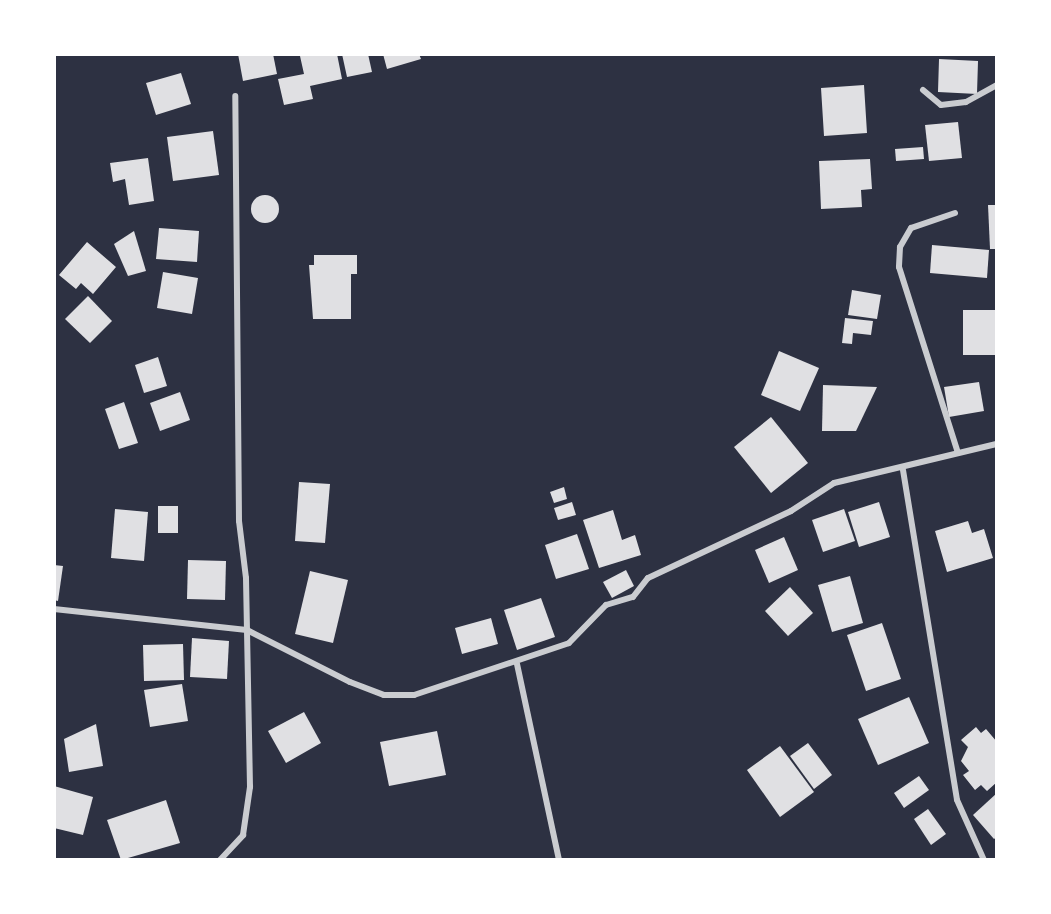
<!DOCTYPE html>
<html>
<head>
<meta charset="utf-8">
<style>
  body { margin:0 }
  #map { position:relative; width:1051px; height:914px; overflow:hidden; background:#2d3142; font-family:"Fira Sans",sans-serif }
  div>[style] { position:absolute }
  .building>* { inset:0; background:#e0e0e3 }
  .round { border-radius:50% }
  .minor>* { height:6px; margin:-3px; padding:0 3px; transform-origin:3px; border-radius:3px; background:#caccd0 }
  span { translate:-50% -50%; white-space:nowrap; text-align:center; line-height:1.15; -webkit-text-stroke:4.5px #fff; paint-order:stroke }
  .frame { position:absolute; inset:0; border:56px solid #fff; pointer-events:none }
</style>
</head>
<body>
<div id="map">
  <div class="building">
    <div style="clip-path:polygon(238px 54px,273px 54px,277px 74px,243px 81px)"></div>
    <div style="clip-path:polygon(337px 54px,342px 79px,310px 86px,313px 99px,284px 105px,278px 79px,304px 74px,300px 56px)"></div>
    <div style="clip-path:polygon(342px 54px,368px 54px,372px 72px,347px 77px)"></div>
    <div style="clip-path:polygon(383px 54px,419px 54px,421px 59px,387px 69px)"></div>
    <div style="clip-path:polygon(939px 59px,978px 61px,977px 94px,938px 92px)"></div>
    <div style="clip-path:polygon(181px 73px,191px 104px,156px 115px,146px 83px)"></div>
    <div style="clip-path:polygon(864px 85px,867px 133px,824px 136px,821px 88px)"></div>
    <div style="clip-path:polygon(958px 122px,962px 158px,929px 161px,925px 125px)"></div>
    <div style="clip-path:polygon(213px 131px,219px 175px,173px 181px,167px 137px)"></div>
    <div style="clip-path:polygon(923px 147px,924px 159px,896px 161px,895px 149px)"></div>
    <div style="clip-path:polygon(148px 158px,154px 201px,129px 205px,125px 179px,113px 182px,110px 163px)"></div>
    <div style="clip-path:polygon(870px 159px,872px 189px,861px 190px,862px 207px,821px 209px,819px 161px)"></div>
    <div class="round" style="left:251px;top:195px;width:28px;height:28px"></div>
    <div style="clip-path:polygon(988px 205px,997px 205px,997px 249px,990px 249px)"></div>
    <div style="clip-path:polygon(159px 228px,199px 231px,197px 262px,156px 259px)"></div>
    <div style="clip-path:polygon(134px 231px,146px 271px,128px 276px,114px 244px)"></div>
    <div style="clip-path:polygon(87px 242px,116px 267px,93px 294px,81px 283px,76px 289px,59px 275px)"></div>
    <div style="clip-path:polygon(932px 245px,989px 250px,987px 278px,930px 273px)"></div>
    <div style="clip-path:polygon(314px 255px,357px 255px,357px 274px,351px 274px,351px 319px,313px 319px,309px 265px,314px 265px)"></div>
    <div style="clip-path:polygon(163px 272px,198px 278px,192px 314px,157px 308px)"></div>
    <div style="clip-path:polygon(852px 290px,881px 295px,877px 319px,848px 315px)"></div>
    <div style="clip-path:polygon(88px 296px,112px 321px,90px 343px,65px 319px)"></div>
    <div style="clip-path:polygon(963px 310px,997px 310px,997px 355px,963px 355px)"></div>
    <div style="clip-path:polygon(845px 318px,873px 321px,871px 335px,853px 333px,852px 344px,842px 343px)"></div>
    <div style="clip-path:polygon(779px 351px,819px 368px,800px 411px,761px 395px)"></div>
    <div style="clip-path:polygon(158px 357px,167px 386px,144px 393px,135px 365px)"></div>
    <div style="clip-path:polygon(979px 382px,984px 411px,949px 417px,944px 387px)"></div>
    <div style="clip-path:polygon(823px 385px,877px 387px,856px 431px,822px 431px)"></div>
    <div style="clip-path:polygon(180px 392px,190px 420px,160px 431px,150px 403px)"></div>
    <div style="clip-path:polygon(124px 402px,138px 443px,119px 449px,105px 409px)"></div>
    <div style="clip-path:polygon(771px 417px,808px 463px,771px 493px,734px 447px)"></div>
    <div style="clip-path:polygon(299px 482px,330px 484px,325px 543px,295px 541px)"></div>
    <div style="clip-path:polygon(564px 487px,567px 499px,554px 503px,550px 492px)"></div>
    <div style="clip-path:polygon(572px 502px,576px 515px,558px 520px,554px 508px)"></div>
    <div style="clip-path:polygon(879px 502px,890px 537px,859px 547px,848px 512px)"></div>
    <div style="clip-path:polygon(158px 506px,178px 506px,178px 533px,158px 533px)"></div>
    <div style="clip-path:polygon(115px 509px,148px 512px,144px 561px,111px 558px)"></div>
    <div style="clip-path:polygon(844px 509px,855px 541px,823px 552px,812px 520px)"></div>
    <div style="clip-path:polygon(613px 510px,622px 540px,635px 535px,641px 555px,599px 568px,583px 520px)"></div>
    <div style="clip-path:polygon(968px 521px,972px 533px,984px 529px,993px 558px,947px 572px,935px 531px)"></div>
    <div style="clip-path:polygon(577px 534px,589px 569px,556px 579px,545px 545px)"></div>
    <div style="clip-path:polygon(784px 537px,798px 570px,769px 583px,755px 550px)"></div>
    <div style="clip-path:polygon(188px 560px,226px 561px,225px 600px,187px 599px)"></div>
    <div style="clip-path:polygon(54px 565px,63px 566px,58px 601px,54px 600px)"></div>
    <div style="clip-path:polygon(626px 570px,634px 586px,612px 598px,603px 582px)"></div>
    <div style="clip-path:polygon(310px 571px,348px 580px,333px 643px,295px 634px)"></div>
    <div style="clip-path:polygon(850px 576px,863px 623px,832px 632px,818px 585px)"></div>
    <div style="clip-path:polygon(790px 587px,813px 613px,788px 636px,765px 611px)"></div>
    <div style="clip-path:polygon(541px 598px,555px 637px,517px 650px,504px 610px)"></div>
    <div style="clip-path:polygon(491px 618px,498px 644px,462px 654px,455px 628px)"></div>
    <div style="clip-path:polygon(882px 623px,901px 679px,866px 691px,847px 635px)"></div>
    <div style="clip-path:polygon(192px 638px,229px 641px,227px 679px,190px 677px)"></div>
    <div style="clip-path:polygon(183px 644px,184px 680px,144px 681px,143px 645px)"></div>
    <div style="clip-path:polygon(182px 684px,188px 721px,150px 727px,144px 690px)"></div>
    <div style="clip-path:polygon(909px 697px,929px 743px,878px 765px,858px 719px)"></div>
    <div style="clip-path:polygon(304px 712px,321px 743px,286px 763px,268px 731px)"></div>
    <div style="clip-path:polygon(96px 724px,103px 766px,69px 772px,64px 739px)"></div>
    <div style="clip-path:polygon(976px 727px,981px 733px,986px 729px,997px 742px,997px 782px,987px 791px,981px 785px,975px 790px,963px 775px,969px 771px,961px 761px,968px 747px,961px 740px)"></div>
    <div style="clip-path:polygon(437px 731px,446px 775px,389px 786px,380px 742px)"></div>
    <div style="clip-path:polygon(808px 743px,832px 775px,814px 789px,790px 756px)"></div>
    <div style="clip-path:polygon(780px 746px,814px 792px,780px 817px,747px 770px)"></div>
    <div style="clip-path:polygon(919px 776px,929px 790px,904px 808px,894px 793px)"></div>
    <div style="clip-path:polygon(54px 786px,93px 797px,83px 835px,54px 828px)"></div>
    <div style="clip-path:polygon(997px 793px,997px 837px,994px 839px,973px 815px)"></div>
    <div style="clip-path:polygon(166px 800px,180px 843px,121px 860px,107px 820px)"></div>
    <div style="clip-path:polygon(928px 809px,946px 834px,931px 845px,914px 819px)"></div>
  </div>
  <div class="minor">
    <div style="left:923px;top:90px;width:23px;rotate:40deg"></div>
    <div style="left:941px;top:105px;width:25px;rotate:-7deg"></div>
    <div style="left:966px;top:102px;width:35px;rotate:-29deg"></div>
    <div style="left:955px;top:213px;width:46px;rotate:161.2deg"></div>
    <div style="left:911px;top:228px;width:22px;rotate:120deg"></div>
    <div style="left:900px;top:247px;width:20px;rotate:93deg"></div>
    <div style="left:899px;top:267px;width:195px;rotate:72.4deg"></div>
    <div style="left:903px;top:470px;width:334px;rotate:80.7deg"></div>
    <div style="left:957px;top:800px;width:66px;rotate:65.8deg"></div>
    <div style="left:54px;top:609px;width:194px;rotate:6.2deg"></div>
    <div style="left:247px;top:630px;width:115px;rotate:26.8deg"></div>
    <div style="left:350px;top:682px;width:36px;rotate:21deg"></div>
    <div style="left:384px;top:695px;width:30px"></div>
    <div style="left:414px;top:695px;width:163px;rotate:-18.5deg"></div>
    <div style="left:569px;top:643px;width:53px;rotate:-45.8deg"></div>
    <div style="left:606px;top:605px;width:28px;rotate:-17deg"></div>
    <div style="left:633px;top:597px;width:24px;rotate:-52deg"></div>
    <div style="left:648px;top:578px;width:158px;rotate:-25.1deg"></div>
    <div style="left:791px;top:511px;width:51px;rotate:-33.1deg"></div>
    <div style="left:834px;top:483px;width:168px;rotate:-13.5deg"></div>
    <div style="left:517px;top:664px;width:200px;rotate:77.9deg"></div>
    <div style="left:220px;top:860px;width:34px;rotate:-47deg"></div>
    <div style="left:243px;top:835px;width:49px;rotate:-81.7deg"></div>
    <div style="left:250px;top:787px;width:209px;rotate:-91.1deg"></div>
    <div style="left:246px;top:578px;width:57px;rotate:-97deg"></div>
    <div style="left:239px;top:521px;width:425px;rotate:-90.5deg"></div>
  </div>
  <div class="frame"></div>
</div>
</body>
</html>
